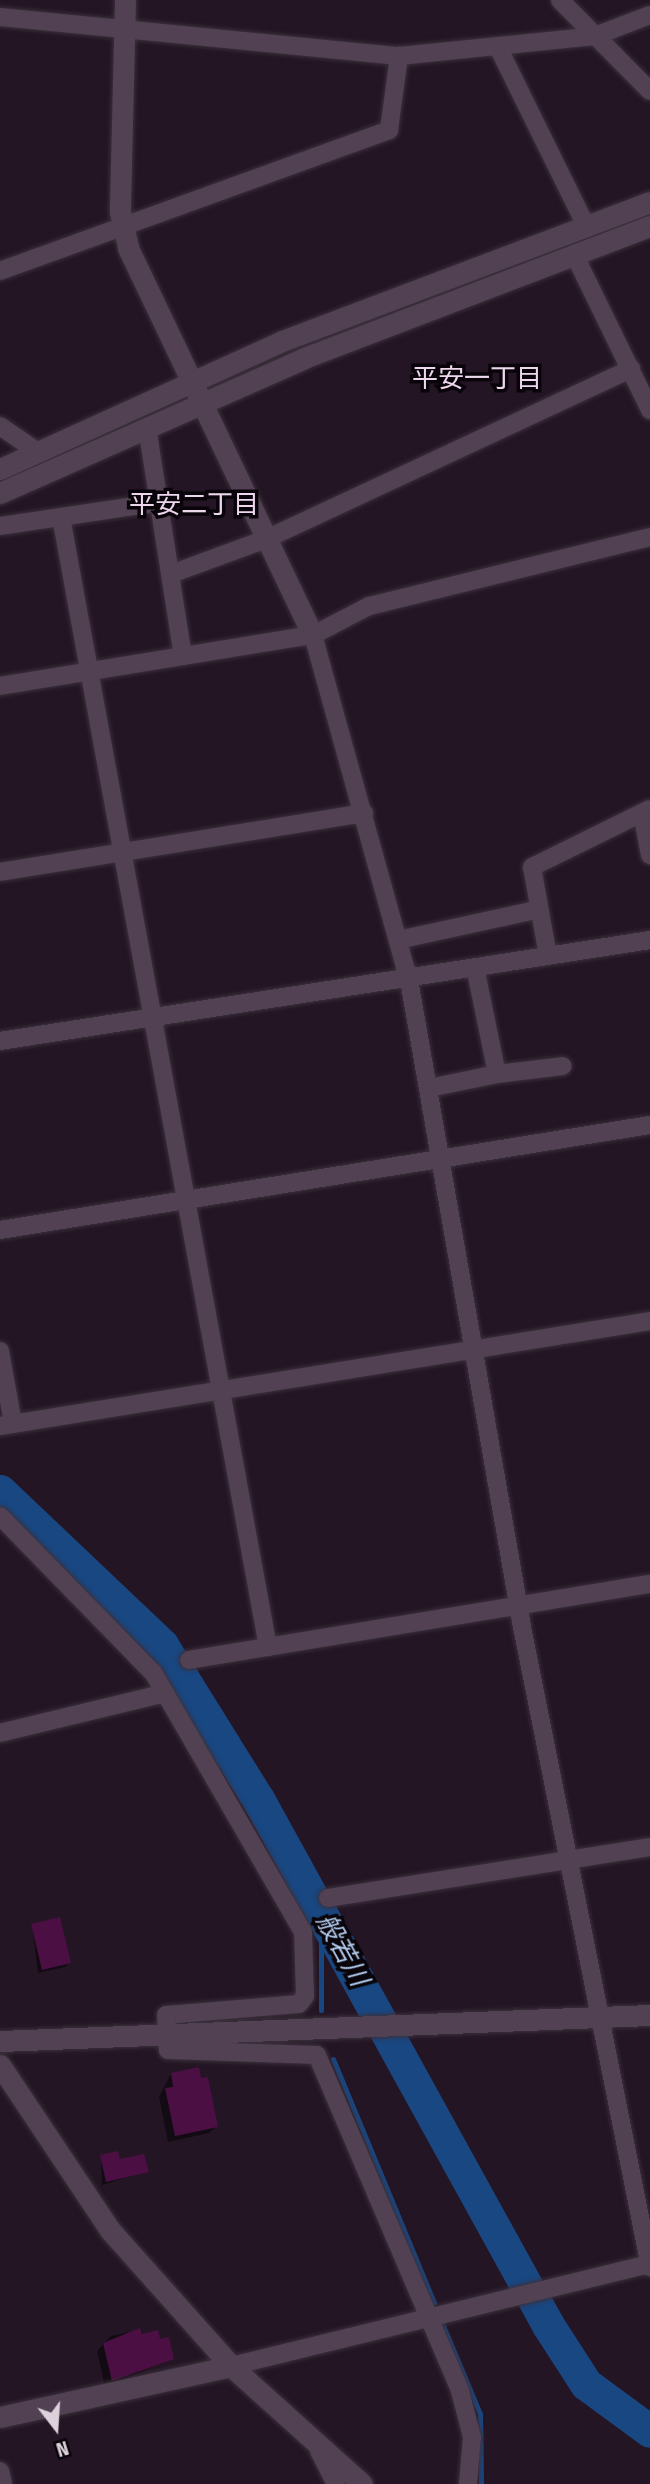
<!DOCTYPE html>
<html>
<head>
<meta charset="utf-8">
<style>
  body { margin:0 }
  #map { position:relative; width:650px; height:2484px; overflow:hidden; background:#241524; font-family:"Fira Sans Condensed","Noto Sans JP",sans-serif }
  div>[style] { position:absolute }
  .shadow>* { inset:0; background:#0007 }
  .stream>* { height:5px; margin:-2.5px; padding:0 2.5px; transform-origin:2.5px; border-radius:2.5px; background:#194782 }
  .river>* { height:33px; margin:-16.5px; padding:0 16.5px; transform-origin:16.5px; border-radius:16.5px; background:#194782 }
  .building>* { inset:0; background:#4b0f44 }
  .roads { filter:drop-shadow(0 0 2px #3a303b) drop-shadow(0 0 2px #3a303b) }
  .minor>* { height:18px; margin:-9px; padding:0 9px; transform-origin:9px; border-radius:9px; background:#524152 }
  .tertiary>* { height:21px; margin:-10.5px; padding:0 10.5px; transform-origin:10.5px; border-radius:10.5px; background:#524152 }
  .secondary>* { height:21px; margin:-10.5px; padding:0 10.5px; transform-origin:10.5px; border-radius:10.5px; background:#524152 }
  span { translate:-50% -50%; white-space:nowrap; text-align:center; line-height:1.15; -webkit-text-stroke:7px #090409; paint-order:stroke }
  .neighbourhood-label { font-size:26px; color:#ecd7ec }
  .water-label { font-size:26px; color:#b1cbee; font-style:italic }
  .north { position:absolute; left:21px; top:2393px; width:70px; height:70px; -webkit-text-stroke:5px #090409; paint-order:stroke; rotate:163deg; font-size:19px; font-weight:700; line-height:28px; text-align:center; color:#ddd2dc }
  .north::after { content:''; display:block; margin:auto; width:24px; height:32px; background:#ddd2dc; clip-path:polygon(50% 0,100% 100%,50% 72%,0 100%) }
</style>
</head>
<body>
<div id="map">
  <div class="shadow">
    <div style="clip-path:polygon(32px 1925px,69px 1963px,65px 1967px,38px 1973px)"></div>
    <div style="clip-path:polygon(171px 2074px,216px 2127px,209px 2133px,168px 2142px,159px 2097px)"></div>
    <div style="clip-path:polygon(101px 2157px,118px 2161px,147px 2171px,102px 2185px)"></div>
    <div style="clip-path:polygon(139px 2330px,172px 2358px,105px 2387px,97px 2351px,111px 2336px)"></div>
  </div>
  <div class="stream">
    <div style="left:321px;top:1919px;width:91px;rotate:90deg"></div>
    <div style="left:333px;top:2059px;width:264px;rotate:67.5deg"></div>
    <div style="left:441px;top:2321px;width:101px;rotate:67.2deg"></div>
    <div style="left:480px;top:2414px;width:70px;rotate:89.2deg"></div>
  </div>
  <div class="river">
    <div style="left:0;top:1491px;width:224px;rotate:43.5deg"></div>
    <div style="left:162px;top:1645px;width:181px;rotate:58.1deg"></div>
    <div style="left:258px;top:1799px;width:601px;rotate:61.13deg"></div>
    <div style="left:548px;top:2325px;width:70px;rotate:57.2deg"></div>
    <div style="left:586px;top:2384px;width:79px;rotate:36.3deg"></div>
  </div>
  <div class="building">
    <div style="clip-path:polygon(60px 1917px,71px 1963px,42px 1970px,31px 1924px)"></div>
    <div style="clip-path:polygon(199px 2067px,201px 2078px,208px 2077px,218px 2127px,175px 2136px,165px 2088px,173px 2087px,171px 2073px)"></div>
    <div style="clip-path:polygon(118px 2151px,120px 2159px,144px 2154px,149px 2172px,106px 2182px,100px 2155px)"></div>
    <div style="clip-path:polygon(140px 2328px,142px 2334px,158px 2330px,160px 2339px,169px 2337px,174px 2359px,112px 2381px,103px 2343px)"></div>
  </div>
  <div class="roads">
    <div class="minor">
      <div style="left:560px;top:0;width:128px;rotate:45.3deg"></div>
      <div style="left:0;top:17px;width:401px;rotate:5.6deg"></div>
      <div style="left:399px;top:56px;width:197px;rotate:-5.8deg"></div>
      <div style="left:595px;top:36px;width:59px;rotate:-20.9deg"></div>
      <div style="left:498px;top:47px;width:199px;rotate:63.8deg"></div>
      <div style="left:574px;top:254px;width:174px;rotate:64deg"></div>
      <div style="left:0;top:271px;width:414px;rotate:-19.9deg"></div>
      <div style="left:389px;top:130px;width:75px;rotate:-82.3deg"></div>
      <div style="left:0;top:426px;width:46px;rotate:34.4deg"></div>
      <div style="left:147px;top:427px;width:232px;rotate:81.1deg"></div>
      <div style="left:61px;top:517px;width:1149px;rotate:79.62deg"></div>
      <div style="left:0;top:526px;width:163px;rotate:-8.5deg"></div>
      <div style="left:171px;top:574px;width:101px;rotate:-20.2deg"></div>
      <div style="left:266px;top:539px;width:403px;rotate:-25deg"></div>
      <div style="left:313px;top:635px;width:358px;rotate:74.5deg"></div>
      <div style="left:409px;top:980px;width:657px;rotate:80.09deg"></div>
      <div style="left:522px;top:1627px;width:653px;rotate:78.69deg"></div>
      <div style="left:0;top:686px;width:317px;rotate:-9.3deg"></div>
      <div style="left:313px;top:635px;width:63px;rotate:-27.4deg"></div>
      <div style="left:369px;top:606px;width:289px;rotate:-13.8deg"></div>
      <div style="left:642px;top:813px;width:43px;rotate:79.2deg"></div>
      <div style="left:0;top:872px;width:369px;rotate:-9.2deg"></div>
      <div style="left:398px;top:940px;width:141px;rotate:-12.3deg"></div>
      <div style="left:548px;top:956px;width:90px;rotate:-100.2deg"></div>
      <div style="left:532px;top:867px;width:131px;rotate:-26.2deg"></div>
      <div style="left:0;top:1041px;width:658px;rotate:-8.83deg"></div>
      <div style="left:497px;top:1074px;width:66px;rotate:-6.9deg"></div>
      <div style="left:429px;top:1088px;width:69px;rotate:-11.6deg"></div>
      <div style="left:497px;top:1074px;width:109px;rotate:-101.6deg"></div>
      <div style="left:0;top:1230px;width:658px;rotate:-9.18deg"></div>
      <div style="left:0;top:1351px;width:73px;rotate:79.8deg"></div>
      <div style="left:0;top:1426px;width:658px;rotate:-9.18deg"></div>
      <div style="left:0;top:1516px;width:221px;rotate:45.7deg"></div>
      <div style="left:154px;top:1674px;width:298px;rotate:60deg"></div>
      <div style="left:303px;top:1932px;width:64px;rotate:88.2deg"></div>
      <div style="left:305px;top:1996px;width:10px;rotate:127deg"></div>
      <div style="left:299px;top:2004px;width:133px;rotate:175.3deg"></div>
      <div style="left:166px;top:2015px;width:35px;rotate:87deg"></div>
      <div style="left:168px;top:2050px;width:149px;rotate:1.9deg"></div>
      <div style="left:317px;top:2055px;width:365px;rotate:66.9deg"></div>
      <div style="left:460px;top:2391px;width:48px;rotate:75.4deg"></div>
      <div style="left:472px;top:2437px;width:47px;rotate:94.9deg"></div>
      <div style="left:189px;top:1660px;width:467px;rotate:-9.4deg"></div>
      <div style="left:0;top:1733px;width:170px;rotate:-13.6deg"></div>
      <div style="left:328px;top:1898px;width:326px;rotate:-9deg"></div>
      <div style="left:231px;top:2366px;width:431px;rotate:-13.7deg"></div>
      <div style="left:319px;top:2451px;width:37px;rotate:63deg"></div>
      <div style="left:0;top:2471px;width:13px;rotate:77deg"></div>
    </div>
    <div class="tertiary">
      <div style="left:125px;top:0;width:212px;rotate:91.4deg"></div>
      <div style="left:120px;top:212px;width:37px;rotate:77deg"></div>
      <div style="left:128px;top:248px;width:429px;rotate:64.5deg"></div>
      <div style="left:0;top:469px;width:310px;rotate:-24.4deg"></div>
      <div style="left:282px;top:341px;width:393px;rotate:-20.7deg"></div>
      <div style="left:0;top:493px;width:333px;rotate:-23.9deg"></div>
      <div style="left:304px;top:358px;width:370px;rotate:-20.9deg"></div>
      <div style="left:0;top:2041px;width:651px;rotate:-2.29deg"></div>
      <div style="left:0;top:2417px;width:237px;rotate:-12.4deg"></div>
    </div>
    <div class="secondary">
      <div style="left:0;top:2065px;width:198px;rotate:56.3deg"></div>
      <div style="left:110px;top:2230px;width:182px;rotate:48.3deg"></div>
      <div style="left:231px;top:2366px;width:176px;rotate:42deg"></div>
    </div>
  </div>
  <div class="neighbourhood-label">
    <span style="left:477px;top:379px">平安一丁目</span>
    <span style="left:194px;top:505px">平安二丁目</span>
  </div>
  <div class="water-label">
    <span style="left:342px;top:1950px;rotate:61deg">般若川</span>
  </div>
  <div class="north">N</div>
</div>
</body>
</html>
